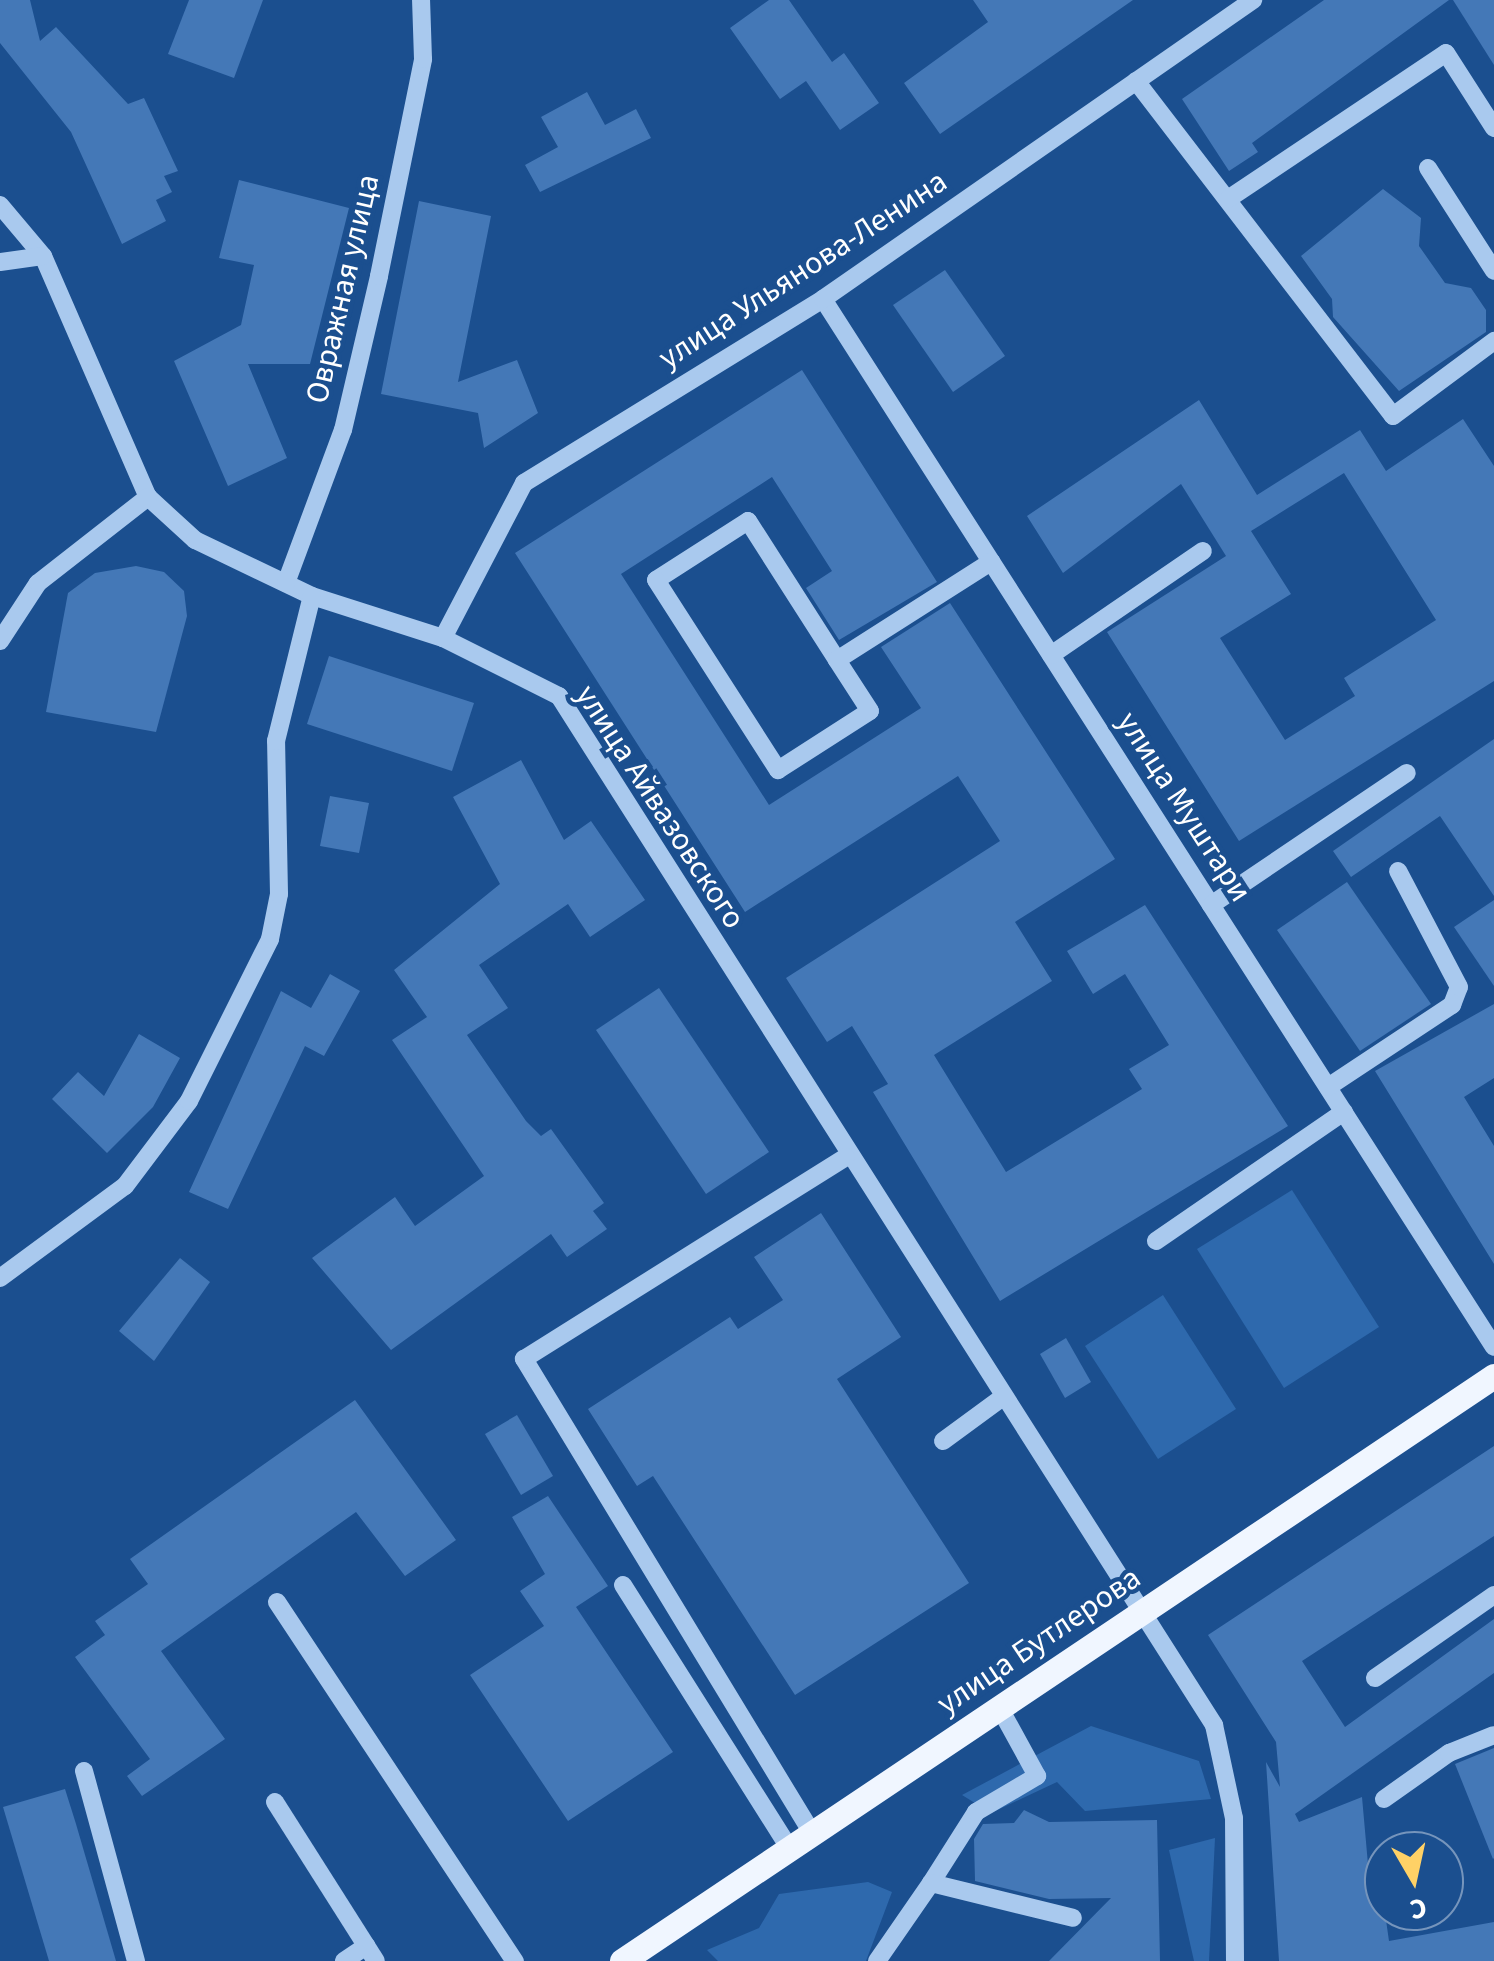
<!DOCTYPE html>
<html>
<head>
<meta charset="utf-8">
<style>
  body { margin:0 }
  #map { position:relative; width:1494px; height:1961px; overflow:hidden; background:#1b4f8f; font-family:"Source Sans 3",sans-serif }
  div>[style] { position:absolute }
  .green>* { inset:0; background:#2e69ad }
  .building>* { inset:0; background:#4478b7 }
  .minor>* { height:18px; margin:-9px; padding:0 9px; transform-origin:9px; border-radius:9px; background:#a9c9ee }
  .major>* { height:25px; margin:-12.5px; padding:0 12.5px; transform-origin:12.5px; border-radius:12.5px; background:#f0f6ff }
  span { translate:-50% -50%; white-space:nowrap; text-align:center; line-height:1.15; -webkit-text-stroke:9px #1b4f8f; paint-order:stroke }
  .street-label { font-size:32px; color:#fff }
  .north { position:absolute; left:1364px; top:1831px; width:100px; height:100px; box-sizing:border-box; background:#1b4f8f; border:2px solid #7695bc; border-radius:50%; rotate:171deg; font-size:28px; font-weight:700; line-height:40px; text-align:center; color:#fff }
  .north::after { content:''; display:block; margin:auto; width:35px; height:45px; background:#ffd166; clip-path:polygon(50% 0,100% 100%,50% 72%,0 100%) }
</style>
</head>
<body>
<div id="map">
  <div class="green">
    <div style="clip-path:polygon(1292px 1190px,1379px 1327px,1284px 1388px,1197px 1249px)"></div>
    <div style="clip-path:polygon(1163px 1295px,1236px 1409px,1158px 1459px,1085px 1346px)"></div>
    <div style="clip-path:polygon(1091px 1726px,1199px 1761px,1211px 1799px,1085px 1811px,1057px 1782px,991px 1813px,962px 1795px)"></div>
    <div style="clip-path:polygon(1215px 1838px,1209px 1961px,1194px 1961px,1169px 1850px)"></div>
    <div style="clip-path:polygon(868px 1882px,892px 1892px,866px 1961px,718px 1961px,707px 1950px,759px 1928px,779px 1894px)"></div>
  </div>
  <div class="building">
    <div style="clip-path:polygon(0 0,30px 0,40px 41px,56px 27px,128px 104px,144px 98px,178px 171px,164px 176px,172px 192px,156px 200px,166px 221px,122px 244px,71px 132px,0 43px)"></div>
    <div style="clip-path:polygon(189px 0,263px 0,234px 78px,168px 54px)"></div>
    <div style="clip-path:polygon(769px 0,789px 0,832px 62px,844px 53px,879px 103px,840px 130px,806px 81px,780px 99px,730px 28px)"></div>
    <div style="clip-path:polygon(973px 0,1133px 0,940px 134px,904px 83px,988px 22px)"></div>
    <div style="clip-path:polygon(1324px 0,1449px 0,1252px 143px,1258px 152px,1229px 171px,1182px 99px)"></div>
    <div style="clip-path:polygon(1453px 0,1494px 0,1494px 65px)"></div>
    <div style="clip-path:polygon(587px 92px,605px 125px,636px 109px,651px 138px,540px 192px,525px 165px,558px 147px,541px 117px)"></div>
    <div style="clip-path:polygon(239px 180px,349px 208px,310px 364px,248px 364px,287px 458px,228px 486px,174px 361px,241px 325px,254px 265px,219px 258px)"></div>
    <div style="clip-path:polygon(1383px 189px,1421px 218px,1419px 246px,1445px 283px,1471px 288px,1486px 310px,1486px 332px,1399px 391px,1333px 317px,1332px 299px,1301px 256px)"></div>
    <div style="clip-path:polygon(419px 201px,491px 216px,458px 382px,517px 360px,538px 413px,484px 448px,478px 413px,381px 394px)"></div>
    <div style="clip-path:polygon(945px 270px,1005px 356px,953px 392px,893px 305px)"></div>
    <div style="clip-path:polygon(802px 370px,937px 582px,839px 640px,806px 588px,832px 571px,772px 477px,621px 574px,769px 805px,921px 708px,881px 647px,950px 603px,1115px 859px,1015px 922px,1052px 981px,934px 1055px,1006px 1172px,1142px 1089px,1129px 1069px,1169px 1045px,1125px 974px,1093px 994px,1067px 951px,1145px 905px,1288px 1126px,1000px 1301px,873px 1092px,888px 1084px,852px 1026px,827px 1042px,786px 978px,1000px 841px,958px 776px,745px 912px,515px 553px)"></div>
    <div style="clip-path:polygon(evenodd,1199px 400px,1257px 495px,1360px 430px,1386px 471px,1463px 419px,1494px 466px,1494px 681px,1239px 841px,1107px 632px,1226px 556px,1181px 484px,1063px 573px,1027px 516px,1199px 400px,1344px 473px,1436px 620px,1344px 678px,1355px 696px,1285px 740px,1220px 638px,1291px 594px,1251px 531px,1344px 473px)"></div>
    <div style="clip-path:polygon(136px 566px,164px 572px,184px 591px,187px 616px,156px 732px,46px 712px,68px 593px,95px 573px)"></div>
    <div style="clip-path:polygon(329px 656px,474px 703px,452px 771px,307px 724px)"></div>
    <div style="clip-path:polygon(1494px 739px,1494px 896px,1440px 816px,1351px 877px,1333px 851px)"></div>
    <div style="clip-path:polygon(521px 760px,564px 840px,591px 821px,645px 900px,590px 937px,568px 904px,479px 965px,508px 1008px,467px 1035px,526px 1121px,541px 1136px,551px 1129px,604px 1203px,593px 1211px,607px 1229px,567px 1257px,551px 1234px,391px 1350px,312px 1258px,395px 1197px,415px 1226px,484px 1176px,392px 1040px,427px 1017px,394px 970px,500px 884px,453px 797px)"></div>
    <div style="clip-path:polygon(330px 796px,369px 803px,359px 853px,320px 846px)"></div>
    <div style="clip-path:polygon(1347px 882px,1431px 1004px,1360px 1051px,1277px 930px)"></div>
    <div style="clip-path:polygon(1494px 900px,1494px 986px,1454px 927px)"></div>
    <div style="clip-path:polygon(330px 974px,360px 991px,324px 1056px,305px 1046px,228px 1209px,189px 1192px,281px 991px,311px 1008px)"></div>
    <div style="clip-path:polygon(659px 988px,769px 1152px,706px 1194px,596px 1030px)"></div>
    <div style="clip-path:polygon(1494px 1004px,1494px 1078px,1464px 1097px,1494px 1146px,1494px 1264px,1375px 1071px)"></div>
    <div style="clip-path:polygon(139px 1034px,180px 1058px,153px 1107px,107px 1153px,52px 1099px,78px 1072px,104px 1096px)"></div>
    <div style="clip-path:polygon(821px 1213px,901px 1337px,837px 1379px,969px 1583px,795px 1695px,653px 1476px,637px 1486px,588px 1409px,730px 1317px,738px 1329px,783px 1300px,754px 1257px)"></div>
    <div style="clip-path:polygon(180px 1258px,210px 1282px,154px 1361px,119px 1331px)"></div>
    <div style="clip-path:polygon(1066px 1338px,1091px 1382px,1065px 1398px,1040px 1354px)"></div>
    <div style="clip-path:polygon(355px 1400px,456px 1540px,405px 1576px,356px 1512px,161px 1651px,225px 1739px,142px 1796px,127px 1776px,150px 1759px,75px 1657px,105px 1635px,95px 1621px,148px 1584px,130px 1559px)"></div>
    <div style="clip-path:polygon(517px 1415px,553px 1476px,521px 1495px,485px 1434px)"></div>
    <div style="clip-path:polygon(1494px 1446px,1494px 1536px,1302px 1661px,1345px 1727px,1494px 1619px,1494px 1673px,1295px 1814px,1299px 1822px,1362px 1797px,1371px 1898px,1384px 1906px,1389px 1941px,1494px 1922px,1494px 1961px,1279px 1961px,1266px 1762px,1280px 1787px,1276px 1742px,1208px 1635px)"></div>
    <div style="clip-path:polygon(548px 1496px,608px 1586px,576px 1607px,673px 1752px,568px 1821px,470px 1675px,544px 1626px,520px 1591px,545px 1574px,512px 1517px)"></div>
    <div style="clip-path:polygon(1494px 1748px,1494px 1858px,1493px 1859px,1455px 1764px)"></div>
    <div style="clip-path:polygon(65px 1789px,76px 1824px,116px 1961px,49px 1961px,3px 1807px)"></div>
    <div style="clip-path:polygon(1024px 1810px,1049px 1822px,1157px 1820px,1160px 1961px,1049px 1961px,1111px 1898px,1049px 1899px,975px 1881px,974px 1839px,983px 1824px,1014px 1823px)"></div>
  </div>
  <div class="minor">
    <div style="left:1136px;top:81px;width:422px;rotate:52.5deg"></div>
    <div style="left:1393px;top:416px;width:126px;rotate:-36.6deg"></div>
    <div style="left:1428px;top:168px;width:122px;rotate:57.3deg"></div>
    <div style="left:1228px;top:199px;width:262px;rotate:-33.8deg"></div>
    <div style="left:1446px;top:53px;width:89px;rotate:57.4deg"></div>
    <div style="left:0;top:205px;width:67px;rotate:49.9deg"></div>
    <div style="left:43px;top:256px;width:263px;rotate:66.5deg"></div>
    <div style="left:148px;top:497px;width:64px;rotate:42.5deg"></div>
    <div style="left:195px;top:540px;width:130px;rotate:25.6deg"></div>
    <div style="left:312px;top:596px;width:138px;rotate:17.8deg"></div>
    <div style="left:443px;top:638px;width:130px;rotate:26.6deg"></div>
    <div style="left:559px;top:696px;width:1220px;rotate:57.52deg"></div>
    <div style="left:1214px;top:1725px;width:95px;rotate:77.9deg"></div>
    <div style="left:1234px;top:1818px;width:143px;rotate:89.6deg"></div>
    <div style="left:0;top:262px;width:43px;rotate:-7.9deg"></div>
    <div style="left:823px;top:299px;width:1244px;rotate:57.37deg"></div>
    <div style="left:286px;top:583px;width:163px;rotate:-69.6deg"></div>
    <div style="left:343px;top:430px;width:158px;rotate:-76.8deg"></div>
    <div style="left:379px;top:276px;width:221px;rotate:-78.5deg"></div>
    <div style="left:423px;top:59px;width:59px;rotate:-91.9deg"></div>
    <div style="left:443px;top:638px;width:175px;rotate:-62.4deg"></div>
    <div style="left:524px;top:483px;width:351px;rotate:-31.6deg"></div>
    <div style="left:823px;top:299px;width:524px;rotate:-34.81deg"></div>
    <div style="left:0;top:641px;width:69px;rotate:-56.8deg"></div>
    <div style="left:38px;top:583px;width:140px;rotate:-38deg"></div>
    <div style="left:1051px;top:655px;width:184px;rotate:-34.4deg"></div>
    <div style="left:837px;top:660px;width:165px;rotate:-122.6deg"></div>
    <div style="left:748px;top:521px;width:109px;rotate:147.3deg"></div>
    <div style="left:656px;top:580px;width:226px;rotate:57.3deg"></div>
    <div style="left:778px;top:770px;width:109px;rotate:-32.7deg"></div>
    <div style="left:870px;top:711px;width:61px;rotate:-122.9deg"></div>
    <div style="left:837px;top:660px;width:183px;rotate:-32.5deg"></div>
    <div style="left:1211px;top:905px;width:236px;rotate:-34deg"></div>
    <div style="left:1328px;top:1087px;width:149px;rotate:-33.5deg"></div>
    <div style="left:1452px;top:1005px;width:19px;rotate:-69deg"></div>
    <div style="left:1459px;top:987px;width:131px;rotate:-117.7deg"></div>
    <div style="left:1156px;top:1241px;width:228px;rotate:-34.5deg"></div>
    <div style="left:0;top:1278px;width:155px;rotate:-36.4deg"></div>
    <div style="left:125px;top:1186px;width:106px;rotate:-53deg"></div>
    <div style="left:189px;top:1101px;width:181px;rotate:-63.4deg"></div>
    <div style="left:270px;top:939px;width:46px;rotate:-78.7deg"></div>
    <div style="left:279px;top:894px;width:153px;rotate:-91.1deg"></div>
    <div style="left:276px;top:741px;width:149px;rotate:-76.1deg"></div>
    <div style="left:943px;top:1441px;width:74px;rotate:-36.3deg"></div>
    <div style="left:623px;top:1585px;width:311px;rotate:57.7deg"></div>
    <div style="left:277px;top:1602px;width:431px;rotate:56.5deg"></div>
    <div style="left:1375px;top:1678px;width:145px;rotate:-34.9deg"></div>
    <div style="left:84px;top:1771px;width:197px;rotate:74.7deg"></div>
    <div style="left:1384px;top:1799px;width:80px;rotate:-35.3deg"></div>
    <div style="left:1449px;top:1753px;width:48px;rotate:-21.8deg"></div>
    <div style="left:275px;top:1802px;width:188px;rotate:57.6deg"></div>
    <div style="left:812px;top:1833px;width:555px;rotate:-121.28deg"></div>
    <div style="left:524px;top:1359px;width:380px;rotate:-32.1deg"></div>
    <div style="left:931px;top:1883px;width:84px;rotate:-57.6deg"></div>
    <div style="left:976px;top:1812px;width:71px;rotate:-30.5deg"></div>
    <div style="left:1037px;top:1776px;width:79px;rotate:-118.8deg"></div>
    <div style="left:344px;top:1961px;width:27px;rotate:-34deg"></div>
    <div style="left:877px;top:1961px;width:95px;rotate:-55.3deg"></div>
    <div style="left:931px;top:1883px;width:146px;rotate:13.8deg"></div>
  </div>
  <div class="major">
    <div style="left:622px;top:1961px;width:1050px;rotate:-33.86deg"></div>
  </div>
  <div class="street-label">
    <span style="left:803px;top:270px;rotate:-33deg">улица Ульянова-Ленина</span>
    <span style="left:343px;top:289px;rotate:-77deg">Овражная улица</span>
    <span style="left:660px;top:807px;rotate:57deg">улица Айвазовского</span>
    <span style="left:1184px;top:807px;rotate:57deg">улица Муштари</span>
    <span style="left:1039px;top:1641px;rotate:-34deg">улица Бутлерова</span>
  </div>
  <div class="north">С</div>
</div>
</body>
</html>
